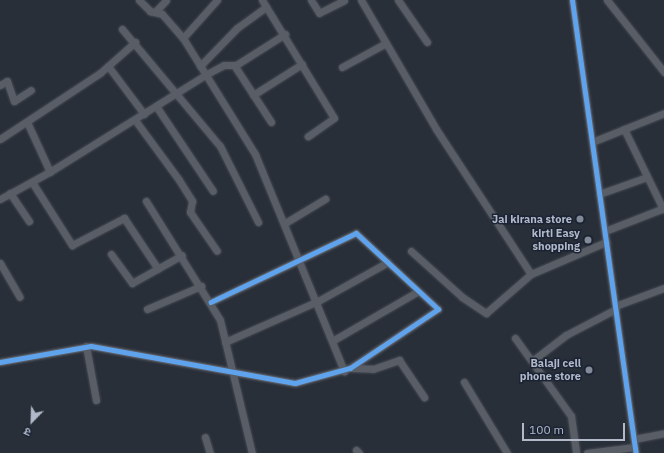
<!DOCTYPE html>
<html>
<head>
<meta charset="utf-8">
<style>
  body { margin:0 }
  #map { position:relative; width:664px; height:453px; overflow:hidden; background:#292f39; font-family:"IBM Plex Sans","Noto Sans Devanagari",sans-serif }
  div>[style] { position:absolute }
  .roads { filter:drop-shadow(0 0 1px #454a52) drop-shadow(0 0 1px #454a52) }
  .minor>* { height:7px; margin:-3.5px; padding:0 3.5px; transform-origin:3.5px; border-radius:3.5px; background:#595d66 }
  .cycleway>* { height:5px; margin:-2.5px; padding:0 2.5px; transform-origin:2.5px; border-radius:2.5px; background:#60a3ed }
  .dots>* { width:11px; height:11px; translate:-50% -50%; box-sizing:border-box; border:2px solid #1b2434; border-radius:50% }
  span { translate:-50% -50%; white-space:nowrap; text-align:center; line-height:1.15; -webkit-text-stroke:3px #1b2434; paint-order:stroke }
  .poi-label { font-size:11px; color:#b2baca; font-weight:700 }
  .right { translate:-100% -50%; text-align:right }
  .north { position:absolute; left:12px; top:401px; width:40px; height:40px; -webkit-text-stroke:3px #1b2434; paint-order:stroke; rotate:203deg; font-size:11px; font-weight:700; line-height:16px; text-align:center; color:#b2baca }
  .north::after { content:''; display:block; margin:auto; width:14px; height:18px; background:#b2baca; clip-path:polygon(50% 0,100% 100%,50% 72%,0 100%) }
  .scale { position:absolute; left:522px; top:423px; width:103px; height:18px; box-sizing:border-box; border:2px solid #b2baca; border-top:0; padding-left:5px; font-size:12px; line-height:14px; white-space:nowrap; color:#b2baca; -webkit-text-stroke:3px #1b2434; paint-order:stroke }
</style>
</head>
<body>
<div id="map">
  <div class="roads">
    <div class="minor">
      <div style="left:139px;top:0;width:16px;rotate:45deg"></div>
      <div style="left:150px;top:11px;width:12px;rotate:14deg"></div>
      <div style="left:162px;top:14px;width:32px;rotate:49deg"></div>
      <div style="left:183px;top:38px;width:137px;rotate:58.2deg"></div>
      <div style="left:255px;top:154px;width:235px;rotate:67.7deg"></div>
      <div style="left:262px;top:0;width:138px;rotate:58.6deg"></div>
      <div style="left:334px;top:118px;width:32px;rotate:145deg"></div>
      <div style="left:311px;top:0;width:15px;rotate:58deg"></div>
      <div style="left:319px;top:13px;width:28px;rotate:-27deg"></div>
      <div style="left:361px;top:0;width:149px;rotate:59.8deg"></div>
      <div style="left:436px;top:129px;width:173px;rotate:56.8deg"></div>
      <div style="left:398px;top:0;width:51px;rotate:55.4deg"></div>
      <div style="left:572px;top:0;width:457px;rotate:82deg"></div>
      <div style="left:607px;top:0;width:92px;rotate:51.6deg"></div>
      <div style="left:155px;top:12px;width:16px;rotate:-47deg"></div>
      <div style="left:122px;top:29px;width:153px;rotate:50.1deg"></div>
      <div style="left:220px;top:146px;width:85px;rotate:63.4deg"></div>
      <div style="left:183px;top:38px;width:51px;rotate:-48.2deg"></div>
      <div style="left:234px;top:65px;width:68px;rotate:57deg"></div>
      <div style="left:108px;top:66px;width:60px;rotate:53.1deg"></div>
      <div style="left:200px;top:66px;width:53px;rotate:-45.8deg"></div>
      <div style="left:237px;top:28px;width:36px;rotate:-36deg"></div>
      <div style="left:342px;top:67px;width:50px;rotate:-28.6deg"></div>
      <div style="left:0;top:85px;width:8px;rotate:-30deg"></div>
      <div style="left:7px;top:81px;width:21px;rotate:71deg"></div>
      <div style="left:14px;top:101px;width:20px;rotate:-33deg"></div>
      <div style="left:253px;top:95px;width:58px;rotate:-32.3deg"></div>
      <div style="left:156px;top:106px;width:102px;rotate:56.2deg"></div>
      <div style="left:135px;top:120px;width:74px;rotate:53.7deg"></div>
      <div style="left:179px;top:180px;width:25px;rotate:58deg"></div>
      <div style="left:192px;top:201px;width:11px;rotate:100deg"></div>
      <div style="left:190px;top:212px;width:47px;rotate:55.3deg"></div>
      <div style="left:27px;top:122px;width:55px;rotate:65.3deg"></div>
      <div style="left:624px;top:129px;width:89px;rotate:64deg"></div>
      <div style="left:0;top:139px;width:120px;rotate:-33.4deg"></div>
      <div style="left:100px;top:73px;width:47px;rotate:-41.5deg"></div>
      <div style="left:592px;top:142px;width:78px;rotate:-21.9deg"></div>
      <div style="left:32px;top:182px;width:75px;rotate:57.6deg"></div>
      <div style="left:72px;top:245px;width:59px;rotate:-27.4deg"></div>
      <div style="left:124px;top:218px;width:61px;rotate:56.3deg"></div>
      <div style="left:10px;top:193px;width:34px;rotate:56deg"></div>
      <div style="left:599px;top:194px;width:51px;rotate:-19.5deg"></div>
      <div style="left:0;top:199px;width:58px;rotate:-28.8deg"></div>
      <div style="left:51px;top:171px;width:181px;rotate:-31.9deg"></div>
      <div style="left:205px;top:75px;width:21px;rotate:-28deg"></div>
      <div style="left:224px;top:65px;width:12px"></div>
      <div style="left:236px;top:65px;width:58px;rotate:-32.3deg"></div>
      <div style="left:146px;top:201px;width:140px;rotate:58.1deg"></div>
      <div style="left:220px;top:320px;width:137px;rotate:76.5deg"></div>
      <div style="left:285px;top:223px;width:47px;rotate:-31deg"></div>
      <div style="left:605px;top:231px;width:63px;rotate:-21.3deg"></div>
      <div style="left:411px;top:251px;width:69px;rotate:42deg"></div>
      <div style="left:462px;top:297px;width:29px;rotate:34deg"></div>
      <div style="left:486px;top:313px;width:60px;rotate:-40.9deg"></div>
      <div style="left:531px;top:274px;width:82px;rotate:-23.1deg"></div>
      <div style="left:111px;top:254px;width:36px;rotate:54deg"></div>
      <div style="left:132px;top:283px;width:57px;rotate:-29.2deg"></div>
      <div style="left:0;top:263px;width:39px;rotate:60deg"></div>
      <div style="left:615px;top:306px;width:52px;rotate:-20.2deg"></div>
      <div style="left:147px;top:309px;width:59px;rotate:-23.1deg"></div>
      <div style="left:515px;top:338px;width:96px;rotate:54.3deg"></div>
      <div style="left:571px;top:416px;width:37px;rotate:82deg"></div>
      <div style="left:332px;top:341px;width:98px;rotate:-30deg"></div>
      <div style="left:225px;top:342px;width:102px;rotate:-23.8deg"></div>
      <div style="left:318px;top:301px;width:80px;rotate:-29.1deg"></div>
      <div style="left:86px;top:346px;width:55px;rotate:79.5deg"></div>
      <div style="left:532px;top:361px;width:43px;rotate:-37.4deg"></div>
      <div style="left:566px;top:335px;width:56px;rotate:-27.5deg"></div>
      <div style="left:0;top:362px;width:92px;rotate:-10deg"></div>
      <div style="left:91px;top:346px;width:207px;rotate:10.3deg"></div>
      <div style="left:295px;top:383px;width:57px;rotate:-15.3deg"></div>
      <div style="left:350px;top:368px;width:106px;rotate:-33.8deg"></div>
      <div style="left:438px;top:309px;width:112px;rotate:-137.2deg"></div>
      <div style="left:356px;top:233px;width:161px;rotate:154.6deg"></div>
      <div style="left:350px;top:368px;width:23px;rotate:2deg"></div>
      <div style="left:373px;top:369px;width:28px;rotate:-19deg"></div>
      <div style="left:399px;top:360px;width:45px;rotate:56deg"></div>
      <div style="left:464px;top:382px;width:83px;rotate:58.8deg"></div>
      <div style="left:205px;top:437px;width:17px;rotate:73deg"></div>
      <div style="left:634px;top:439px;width:31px;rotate:-11deg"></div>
      <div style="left:356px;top:450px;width:4px;rotate:45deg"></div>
      <div style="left:587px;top:453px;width:48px;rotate:-7.1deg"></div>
    </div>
  </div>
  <div class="cycleway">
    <div style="left:572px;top:0;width:457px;rotate:82deg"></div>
    <div style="left:0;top:362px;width:92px;rotate:-10deg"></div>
    <div style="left:91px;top:346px;width:207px;rotate:10.3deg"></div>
    <div style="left:295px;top:383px;width:57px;rotate:-15.3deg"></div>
    <div style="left:350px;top:368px;width:106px;rotate:-33.8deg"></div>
    <div style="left:438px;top:309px;width:112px;rotate:-137.2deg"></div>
    <div style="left:356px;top:233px;width:161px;rotate:154.6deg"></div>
  </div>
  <div class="dots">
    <div style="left:580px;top:219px;background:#828997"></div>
    <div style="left:588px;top:240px;background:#828997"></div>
    <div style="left:589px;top:370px;background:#828997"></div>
  </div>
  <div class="poi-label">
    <span class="right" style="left:572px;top:219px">Jai kirana store</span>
    <span class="right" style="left:580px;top:240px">kirti Easy<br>shopping</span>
    <span class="right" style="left:581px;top:370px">Balaji cell<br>phone store</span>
  </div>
  <div class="north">उ</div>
  <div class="scale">100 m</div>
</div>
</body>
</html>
